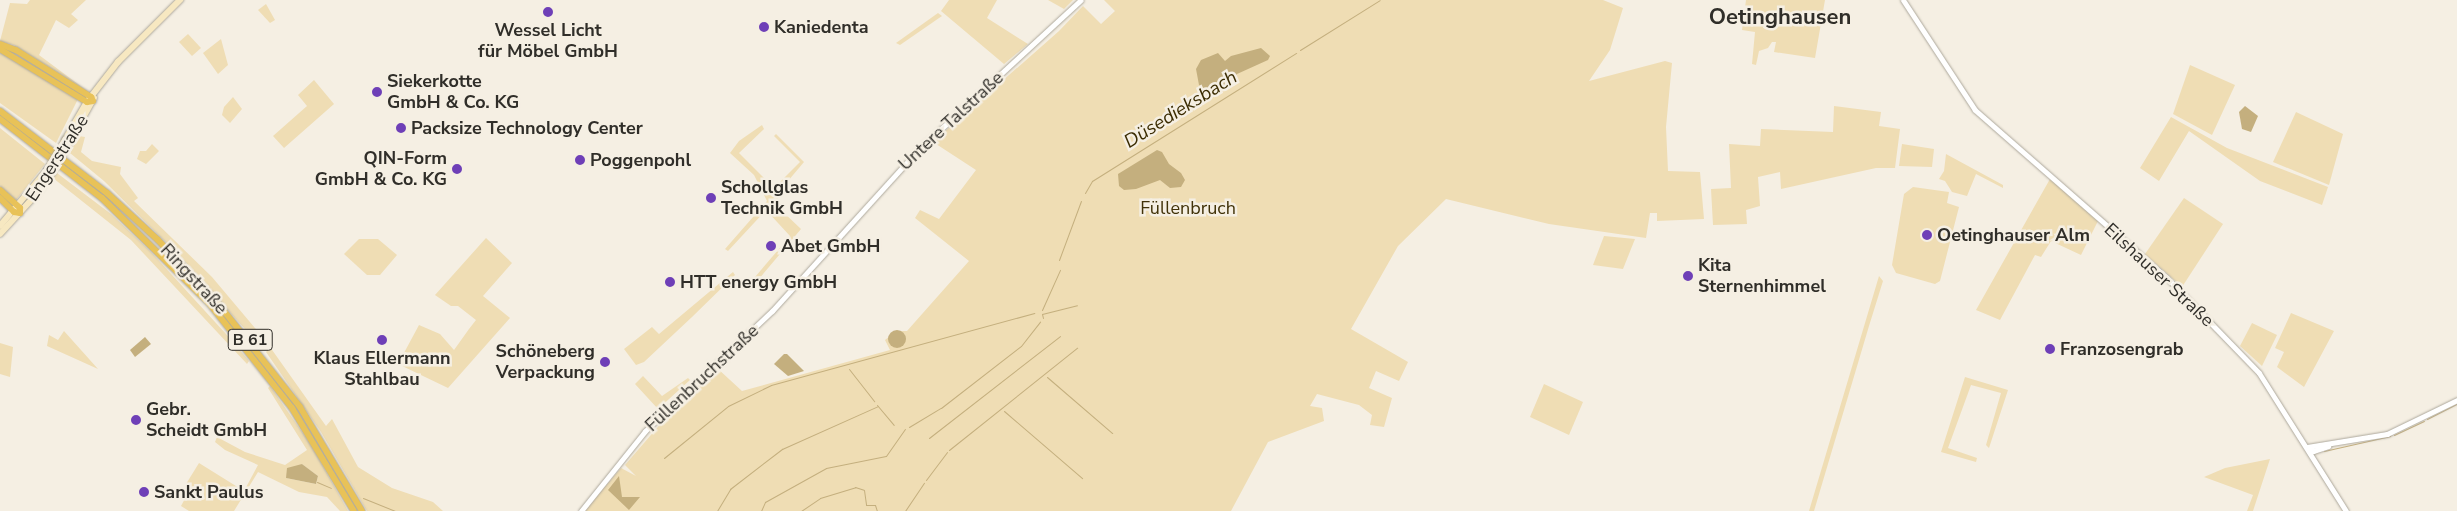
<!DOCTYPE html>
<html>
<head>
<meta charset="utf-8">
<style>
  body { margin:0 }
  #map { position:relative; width:2457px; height:511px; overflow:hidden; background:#f5efe3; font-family:"Nunito Sans",sans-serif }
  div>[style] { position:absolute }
  .green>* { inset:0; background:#efddb4 }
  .water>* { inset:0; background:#c4af7e }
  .round { border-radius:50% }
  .stream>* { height:1px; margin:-0.5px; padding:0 0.5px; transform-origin:0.5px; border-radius:0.5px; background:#c4af7e }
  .roads { filter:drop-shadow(0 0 1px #ada89c) drop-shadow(0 0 1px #ada89c) }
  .tertiary>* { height:5px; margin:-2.5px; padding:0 2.5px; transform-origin:2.5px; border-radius:2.5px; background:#fff }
  .secondary>* { height:5.5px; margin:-2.75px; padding:0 2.75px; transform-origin:2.75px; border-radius:2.75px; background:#f7e8c1 }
  .trunk>* { height:6px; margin:-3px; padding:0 3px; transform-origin:3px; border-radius:3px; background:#e8c258 }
  .bridges { filter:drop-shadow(0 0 1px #ada89c) drop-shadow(0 0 1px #ada89c) }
  .secondary-bridge>* { height:5.5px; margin:-2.75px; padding:0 2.75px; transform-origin:2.75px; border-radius:2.75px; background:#f7e8c1 }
  .dots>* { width:14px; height:14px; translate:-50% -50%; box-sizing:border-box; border:2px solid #f5efe3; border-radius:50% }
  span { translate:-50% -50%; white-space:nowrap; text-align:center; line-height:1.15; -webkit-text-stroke:5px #f5efe3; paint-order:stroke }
  .shield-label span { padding:1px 4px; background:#f5efe3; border:1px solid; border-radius:4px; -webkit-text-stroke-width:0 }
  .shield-label { font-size:16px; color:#302e29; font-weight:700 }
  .poi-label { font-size:18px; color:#302e29; font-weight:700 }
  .left { translate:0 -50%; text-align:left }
  .right { translate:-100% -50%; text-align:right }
  .street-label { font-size:18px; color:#302e29 }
  .park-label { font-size:18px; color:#413208 }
  .water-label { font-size:19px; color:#3b2c02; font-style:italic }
  .district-label { font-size:22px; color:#302e29; font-weight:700 }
</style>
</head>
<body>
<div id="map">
  <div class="green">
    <div style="clip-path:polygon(30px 0,86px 0,71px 14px,78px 20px,69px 28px,56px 20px,39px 55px,86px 90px,14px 45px,0 41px,10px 3px,27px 4px)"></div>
    <div style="clip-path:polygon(949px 0,997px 0,987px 18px,1028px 44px,1004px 64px,941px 11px)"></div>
    <div style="clip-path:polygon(1048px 0,1073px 0,1064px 9px)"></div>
    <div style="clip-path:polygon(1104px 0,1603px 0,1623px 8px,1610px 50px,1589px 81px,1665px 61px,1672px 63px,1666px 127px,1668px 171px,1700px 172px,1704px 219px,1657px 221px,1657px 213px,1650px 213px,1646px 238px,1549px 224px,1446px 199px,1398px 246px,1351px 329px,1408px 362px,1399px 381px,1376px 371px,1369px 388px,1392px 398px,1384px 427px,1370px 425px,1372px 415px,1359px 405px,1317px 394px,1310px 406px,1322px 408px,1324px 421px,1268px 442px,1231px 511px,584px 511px,621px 468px,636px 476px,625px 465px,682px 399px,717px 368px,742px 391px,890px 350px,885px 340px,896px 331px,907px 331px,969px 261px,915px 218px,920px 210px,939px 219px,976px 170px,933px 142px,1059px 31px,1083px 6px,1101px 24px,1115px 11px)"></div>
    <div style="clip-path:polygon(1746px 0,1825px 0,1815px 58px,1774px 52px,1776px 42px,1772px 42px,1768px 48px,1759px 51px,1756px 65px,1752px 64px,1755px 32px,1742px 30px)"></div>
    <div style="clip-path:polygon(266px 4px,275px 20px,270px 23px,258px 10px)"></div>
    <div style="clip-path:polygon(938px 13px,942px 16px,900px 45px,896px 43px)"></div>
    <div style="clip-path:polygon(188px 34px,201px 48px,192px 56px,179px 42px)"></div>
    <div style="clip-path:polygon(221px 39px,228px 65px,218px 74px,203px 53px)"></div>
    <div style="clip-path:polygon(0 52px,78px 99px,56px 143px,0 103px)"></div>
    <div style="clip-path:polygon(2190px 65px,2235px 85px,2212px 135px,2173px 114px)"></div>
    <div style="clip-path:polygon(314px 80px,334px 104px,284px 148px,273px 136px,307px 106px,298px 95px)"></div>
    <div style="clip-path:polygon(233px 97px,242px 109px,230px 123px,222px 115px,224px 107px)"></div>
    <div style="clip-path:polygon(1834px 106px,1881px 112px,1879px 126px,1900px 129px,1895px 168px,1876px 168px,1781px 189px,1780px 172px,1758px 177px,1760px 206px,1746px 210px,1747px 224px,1713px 225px,1711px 189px,1731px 188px,1729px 144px,1760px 146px,1761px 129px,1833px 132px)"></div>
    <div style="clip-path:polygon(2296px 112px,2343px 134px,2329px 185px,2273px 162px)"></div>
    <div style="clip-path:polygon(2171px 117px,2227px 148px,2328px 187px,2322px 205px,2260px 181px,2189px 131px,2159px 181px,2140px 168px)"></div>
    <div style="clip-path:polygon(762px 125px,764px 129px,739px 153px,774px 188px,800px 162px,774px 136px,776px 134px,804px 162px,777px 194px,781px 210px,801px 229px,758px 280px,755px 277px,790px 236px,766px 210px,728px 251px,725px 249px,767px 201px,754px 175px,730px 153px,739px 141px)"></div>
    <div style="clip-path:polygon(0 128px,45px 164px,16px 200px,0 186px)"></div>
    <div style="clip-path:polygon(79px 136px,85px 137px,81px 152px,92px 161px,121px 167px,120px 174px,138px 198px,134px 201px,212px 277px,266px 341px,261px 347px,180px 256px,104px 181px,70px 153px)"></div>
    <div style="clip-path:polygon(152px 144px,159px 151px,146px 164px,137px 159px,140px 151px,146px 151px)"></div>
    <div style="clip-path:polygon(1902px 144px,1934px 149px,1932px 167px,1899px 166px)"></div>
    <div style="clip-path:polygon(1946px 154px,2003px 185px,2003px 188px,1976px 174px,1967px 196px,1952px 192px,1945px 181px,1939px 179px,1944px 171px)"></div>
    <div style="clip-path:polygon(57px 173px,111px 214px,151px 252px,226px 334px,249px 361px,247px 364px,131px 240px,53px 178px)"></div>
    <div style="clip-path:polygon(2050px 179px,2098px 221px,2081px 255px,2051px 241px,2041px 257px,2035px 255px,2000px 320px,1976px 310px)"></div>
    <div style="clip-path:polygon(1913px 187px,1949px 192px,1947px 203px,1959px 207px,1940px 281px,1935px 284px,1896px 273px,1892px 265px,1904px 194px)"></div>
    <div style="clip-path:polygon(2184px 198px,2223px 224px,2182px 287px,2145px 254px)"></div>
    <div style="clip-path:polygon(1604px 236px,1635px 239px,1623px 269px,1593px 265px)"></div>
    <div style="clip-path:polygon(486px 238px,512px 263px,483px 296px,510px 318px,448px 388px,398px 364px,419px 325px,440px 334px,454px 350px,469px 329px,476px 320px,458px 306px,451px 306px,435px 295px)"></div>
    <div style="clip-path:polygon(359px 239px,378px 239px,397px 255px,380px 275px,367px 275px,344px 254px)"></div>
    <div style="clip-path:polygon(733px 272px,735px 275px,692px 317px,644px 362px,636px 365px,624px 349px,652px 327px,659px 334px)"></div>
    <div style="clip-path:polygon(1879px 276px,1883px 281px,1869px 326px,1814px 511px,1809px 511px)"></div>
    <div style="clip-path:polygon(2291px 313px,2334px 331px,2304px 387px,2277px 367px,2284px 352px,2275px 348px)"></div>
    <div style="clip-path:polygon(2252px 323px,2277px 335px,2262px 366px,2240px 346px)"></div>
    <div style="clip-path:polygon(64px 331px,98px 369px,47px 346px,49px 335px,58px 340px)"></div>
    <div style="clip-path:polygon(0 343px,13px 347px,10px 377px,0 374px)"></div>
    <div style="clip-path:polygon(270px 347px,326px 426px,332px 419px,358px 467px,392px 488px,433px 502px,443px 511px,367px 511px,321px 432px,266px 352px)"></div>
    <div style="clip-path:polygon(643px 376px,662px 396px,688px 378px,690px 380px,658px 409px,635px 384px)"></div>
    <div style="clip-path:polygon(1965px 377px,2008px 390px,1989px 448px,1986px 445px,2001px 393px,1971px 385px,1948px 448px,1977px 458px,1976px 462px,1941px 452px)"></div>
    <div style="clip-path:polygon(1544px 384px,1583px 402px,1569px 435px,1530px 417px)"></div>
    <div style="clip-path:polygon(evenodd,270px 386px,311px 445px,348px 511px,340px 511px,327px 497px,299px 492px,258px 472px,234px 511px,189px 511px,181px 506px,188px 493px,186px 484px,199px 463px,244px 491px,258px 465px,225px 450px,215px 442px,217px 437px,245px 452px,285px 465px,307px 450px,268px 388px,270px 386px,302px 464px,318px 476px,316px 484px,286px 478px,302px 464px)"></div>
    <div style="clip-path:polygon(2270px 459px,2253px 511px,2247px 511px,2253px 495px,2204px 477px,2225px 468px)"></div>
  </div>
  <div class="water">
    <div style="clip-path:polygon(1261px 48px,1270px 56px,1268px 60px,1237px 74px,1224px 90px,1212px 94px,1199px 85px,1196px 69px,1201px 60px,1218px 53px,1225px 61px,1231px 56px)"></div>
    <div style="clip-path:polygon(2245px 106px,2258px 116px,2251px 132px,2242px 129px,2239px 112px)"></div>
    <div style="clip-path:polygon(1157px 150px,1162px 152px,1169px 164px,1181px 173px,1185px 180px,1181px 187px,1170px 188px,1160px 180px,1136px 189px,1124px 190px,1119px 186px,1118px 174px)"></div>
    <div class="round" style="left:888px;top:330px;width:18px;height:18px"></div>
    <div style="clip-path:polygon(145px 337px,151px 344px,135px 357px,130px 350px)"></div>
    <div style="clip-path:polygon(784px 354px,787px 354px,804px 371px,788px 376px,774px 364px)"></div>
    <div style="clip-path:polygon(302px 464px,318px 476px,316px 484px,286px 478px,287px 468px)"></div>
    <div style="clip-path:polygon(619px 476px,622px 497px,640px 497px,629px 510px,608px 490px)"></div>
  </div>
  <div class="stream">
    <div style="left:1300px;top:50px;width:94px;rotate:-32deg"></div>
    <div style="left:1085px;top:193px;width:14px;rotate:-60deg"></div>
    <div style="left:1092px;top:181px;width:241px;rotate:-32.1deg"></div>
    <div style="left:1059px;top:260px;width:63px;rotate:-69.6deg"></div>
    <div style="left:1042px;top:310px;width:44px;rotate:-65.8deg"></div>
    <div style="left:1043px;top:318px;width:4px;rotate:-104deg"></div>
    <div style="left:1042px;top:314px;width:36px;rotate:-14deg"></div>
    <div style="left:849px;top:369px;width:41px;rotate:52deg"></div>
    <div style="left:1047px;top:377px;width:86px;rotate:40.7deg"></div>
    <div style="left:877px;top:405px;width:26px;rotate:50deg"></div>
    <div style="left:1004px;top:411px;width:103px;rotate:40.7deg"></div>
    <div style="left:2427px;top:419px;width:34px;rotate:-27deg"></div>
    <div style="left:909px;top:427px;width:37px;rotate:-31deg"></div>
    <div style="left:941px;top:408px;width:101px;rotate:-37.8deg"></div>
    <div style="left:1021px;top:346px;width:31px;rotate:-52deg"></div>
    <div style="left:2394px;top:435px;width:33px;rotate:-25deg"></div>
    <div style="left:929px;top:438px;width:166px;rotate:-37.9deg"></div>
    <div style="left:949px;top:450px;width:164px;rotate:-38.6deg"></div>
    <div style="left:2324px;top:451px;width:68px;rotate:-12.8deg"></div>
    <div style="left:664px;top:458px;width:82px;rotate:-39.1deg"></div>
    <div style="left:728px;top:406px;width:48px;rotate:-26deg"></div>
    <div style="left:771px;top:385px;width:273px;rotate:-15.3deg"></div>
    <div style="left:926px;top:480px;width:35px;rotate:-53deg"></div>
    <div style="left:317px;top:482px;width:15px;rotate:23deg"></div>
    <div style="left:363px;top:498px;width:35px;rotate:22deg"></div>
    <div style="left:717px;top:511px;width:26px;rotate:-59deg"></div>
    <div style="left:730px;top:489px;width:66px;rotate:-37.6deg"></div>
    <div style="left:782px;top:449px;width:105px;rotate:-24.1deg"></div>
    <div style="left:761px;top:511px;width:10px;rotate:-66deg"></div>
    <div style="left:765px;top:502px;width:70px;rotate:-29.1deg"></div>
    <div style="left:826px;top:468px;width:61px;rotate:-11.3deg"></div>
    <div style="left:886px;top:456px;width:33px;rotate:-55deg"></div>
    <div style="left:801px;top:511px;width:23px;rotate:-34deg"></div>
    <div style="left:820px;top:498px;width:37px;rotate:-17deg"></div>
    <div style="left:855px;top:487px;width:9px;rotate:18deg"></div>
    <div style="left:864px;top:490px;width:15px;rotate:82deg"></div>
    <div style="left:866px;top:505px;width:9px"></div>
    <div style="left:875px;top:505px;width:6px;rotate:72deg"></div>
    <div style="left:905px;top:511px;width:34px;rotate:-56deg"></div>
  </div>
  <div class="roads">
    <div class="tertiary">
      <div style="left:1903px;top:0;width:131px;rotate:56.8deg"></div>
      <div style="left:1975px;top:110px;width:255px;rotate:41.2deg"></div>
      <div style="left:2167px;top:278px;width:132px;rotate:45.9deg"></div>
      <div style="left:2259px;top:373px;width:163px;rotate:57.8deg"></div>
      <div style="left:2307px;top:447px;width:81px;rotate:-9.2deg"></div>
      <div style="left:2387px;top:434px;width:78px;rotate:-25.9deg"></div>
      <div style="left:2307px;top:448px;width:7px;rotate:27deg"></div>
      <div style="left:2313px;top:451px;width:16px;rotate:-18deg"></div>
      <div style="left:581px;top:511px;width:102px;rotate:-51.3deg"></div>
      <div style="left:645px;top:431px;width:175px;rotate:-43.4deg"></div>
      <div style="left:772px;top:311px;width:215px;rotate:-47.8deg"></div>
      <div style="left:916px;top:152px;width:224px;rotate:-42.7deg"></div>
    </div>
    <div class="secondary">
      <div style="left:65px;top:140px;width:44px;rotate:-59.9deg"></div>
      <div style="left:87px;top:102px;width:51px;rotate:-52.2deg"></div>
      <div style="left:118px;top:62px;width:88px;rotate:-45deg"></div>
      <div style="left:69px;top:143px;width:51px;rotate:-60.9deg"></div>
      <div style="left:0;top:226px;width:73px;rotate:-50deg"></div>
      <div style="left:0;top:234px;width:52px;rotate:-47.4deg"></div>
      <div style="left:35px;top:196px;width:29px;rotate:-54deg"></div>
    </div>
    <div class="trunk">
      <div style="left:0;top:44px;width:17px;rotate:21deg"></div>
      <div style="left:16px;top:50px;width:89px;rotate:32.1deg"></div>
      <div style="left:91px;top:97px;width:4px;rotate:63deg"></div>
      <div style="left:93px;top:101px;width:6px;rotate:171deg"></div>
      <div style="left:87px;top:102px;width:102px;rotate:-148.7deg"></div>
      <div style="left:0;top:111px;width:135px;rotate:37.5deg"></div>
      <div style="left:107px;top:193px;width:69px;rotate:42.7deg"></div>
      <div style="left:158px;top:240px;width:84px;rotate:46.4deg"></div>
      <div style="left:216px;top:301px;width:135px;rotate:51.6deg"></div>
      <div style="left:300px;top:407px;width:121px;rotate:59.2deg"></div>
      <div style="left:0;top:119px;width:129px;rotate:37.8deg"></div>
      <div style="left:102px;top:198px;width:150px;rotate:44.5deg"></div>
      <div style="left:209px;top:303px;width:134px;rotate:51.7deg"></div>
      <div style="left:292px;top:408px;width:120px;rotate:59deg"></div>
      <div style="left:0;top:190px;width:27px;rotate:42deg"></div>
      <div style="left:20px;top:208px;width:5px;rotate:90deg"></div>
      <div style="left:20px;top:213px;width:6px;rotate:-171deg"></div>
      <div style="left:14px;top:212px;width:20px;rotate:-135deg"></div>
    </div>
  </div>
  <div class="bridges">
    <div class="secondary-bridge">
      <div style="left:47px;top:170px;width:35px;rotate:-59deg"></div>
      <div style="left:52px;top:173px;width:34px;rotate:-60deg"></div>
    </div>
  </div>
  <div class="dots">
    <div style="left:548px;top:12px;background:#6e3fb7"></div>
    <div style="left:764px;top:27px;background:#6e3fb7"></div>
    <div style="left:377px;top:92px;background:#6e3fb7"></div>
    <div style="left:401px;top:128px;background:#6e3fb7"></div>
    <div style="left:580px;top:160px;background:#6e3fb7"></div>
    <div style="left:457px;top:169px;background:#6e3fb7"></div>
    <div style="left:711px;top:198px;background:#6e3fb7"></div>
    <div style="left:1927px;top:235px;background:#6e3fb7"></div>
    <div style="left:771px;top:246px;background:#6e3fb7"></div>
    <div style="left:1688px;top:276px;background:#6e3fb7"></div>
    <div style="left:670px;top:282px;background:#6e3fb7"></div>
    <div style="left:382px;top:340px;background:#6e3fb7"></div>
    <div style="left:2050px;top:349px;background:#6e3fb7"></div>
    <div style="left:605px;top:362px;background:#6e3fb7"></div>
    <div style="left:136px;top:420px;background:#6e3fb7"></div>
    <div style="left:144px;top:492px;background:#6e3fb7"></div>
  </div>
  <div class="shield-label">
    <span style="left:250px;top:340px">B 61</span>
  </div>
  <div class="poi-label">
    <span class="left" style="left:774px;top:27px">Kaniedenta</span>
    <span style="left:548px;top:41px">Wessel Licht<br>für Möbel GmbH</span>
    <span class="left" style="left:387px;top:92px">Siekerkotte<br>GmbH &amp; Co. KG</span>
    <span class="left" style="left:411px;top:128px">Packsize Technology Center</span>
    <span class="right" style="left:447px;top:169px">QIN-Form<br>GmbH &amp; Co. KG</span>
    <span class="left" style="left:590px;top:160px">Poggenpohl</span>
    <span class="left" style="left:721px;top:198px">Schollglas<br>Technik GmbH</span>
    <span class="left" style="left:1937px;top:235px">Oetinghauser Alm</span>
    <span class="left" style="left:781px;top:246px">Abet GmbH</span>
    <span class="left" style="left:1698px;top:276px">Kita<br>Sternenhimmel</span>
    <span class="left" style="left:680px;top:282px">HTT energy GmbH</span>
    <span class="left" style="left:2060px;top:349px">Franzosengrab</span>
    <span class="right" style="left:595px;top:362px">Schöneberg<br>Verpackung</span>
    <span style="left:382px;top:369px">Klaus Ellermann<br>Stahlbau</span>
    <span class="left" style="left:146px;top:420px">Gebr.<br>Scheidt GmbH</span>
    <span class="left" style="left:154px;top:492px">Sankt Paulus</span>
  </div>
  <div class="street-label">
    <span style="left:951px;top:121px;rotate:-43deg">Untere Talstraße</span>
    <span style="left:57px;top:158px;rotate:-57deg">Engerstraße</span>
    <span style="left:2159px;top:275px;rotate:43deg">Eilshauser Straße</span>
    <span style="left:194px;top:279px;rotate:47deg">Ringstraße</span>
    <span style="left:702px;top:378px;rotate:-43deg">Füllenbruchstraße</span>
  </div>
  <div class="park-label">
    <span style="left:1188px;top:208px">Füllenbruch</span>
  </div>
  <div class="water-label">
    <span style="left:1181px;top:110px;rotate:-32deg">Düsedieksbach</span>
  </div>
  <div class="district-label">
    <span style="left:1780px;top:18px">Oetinghausen</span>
  </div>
</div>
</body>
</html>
